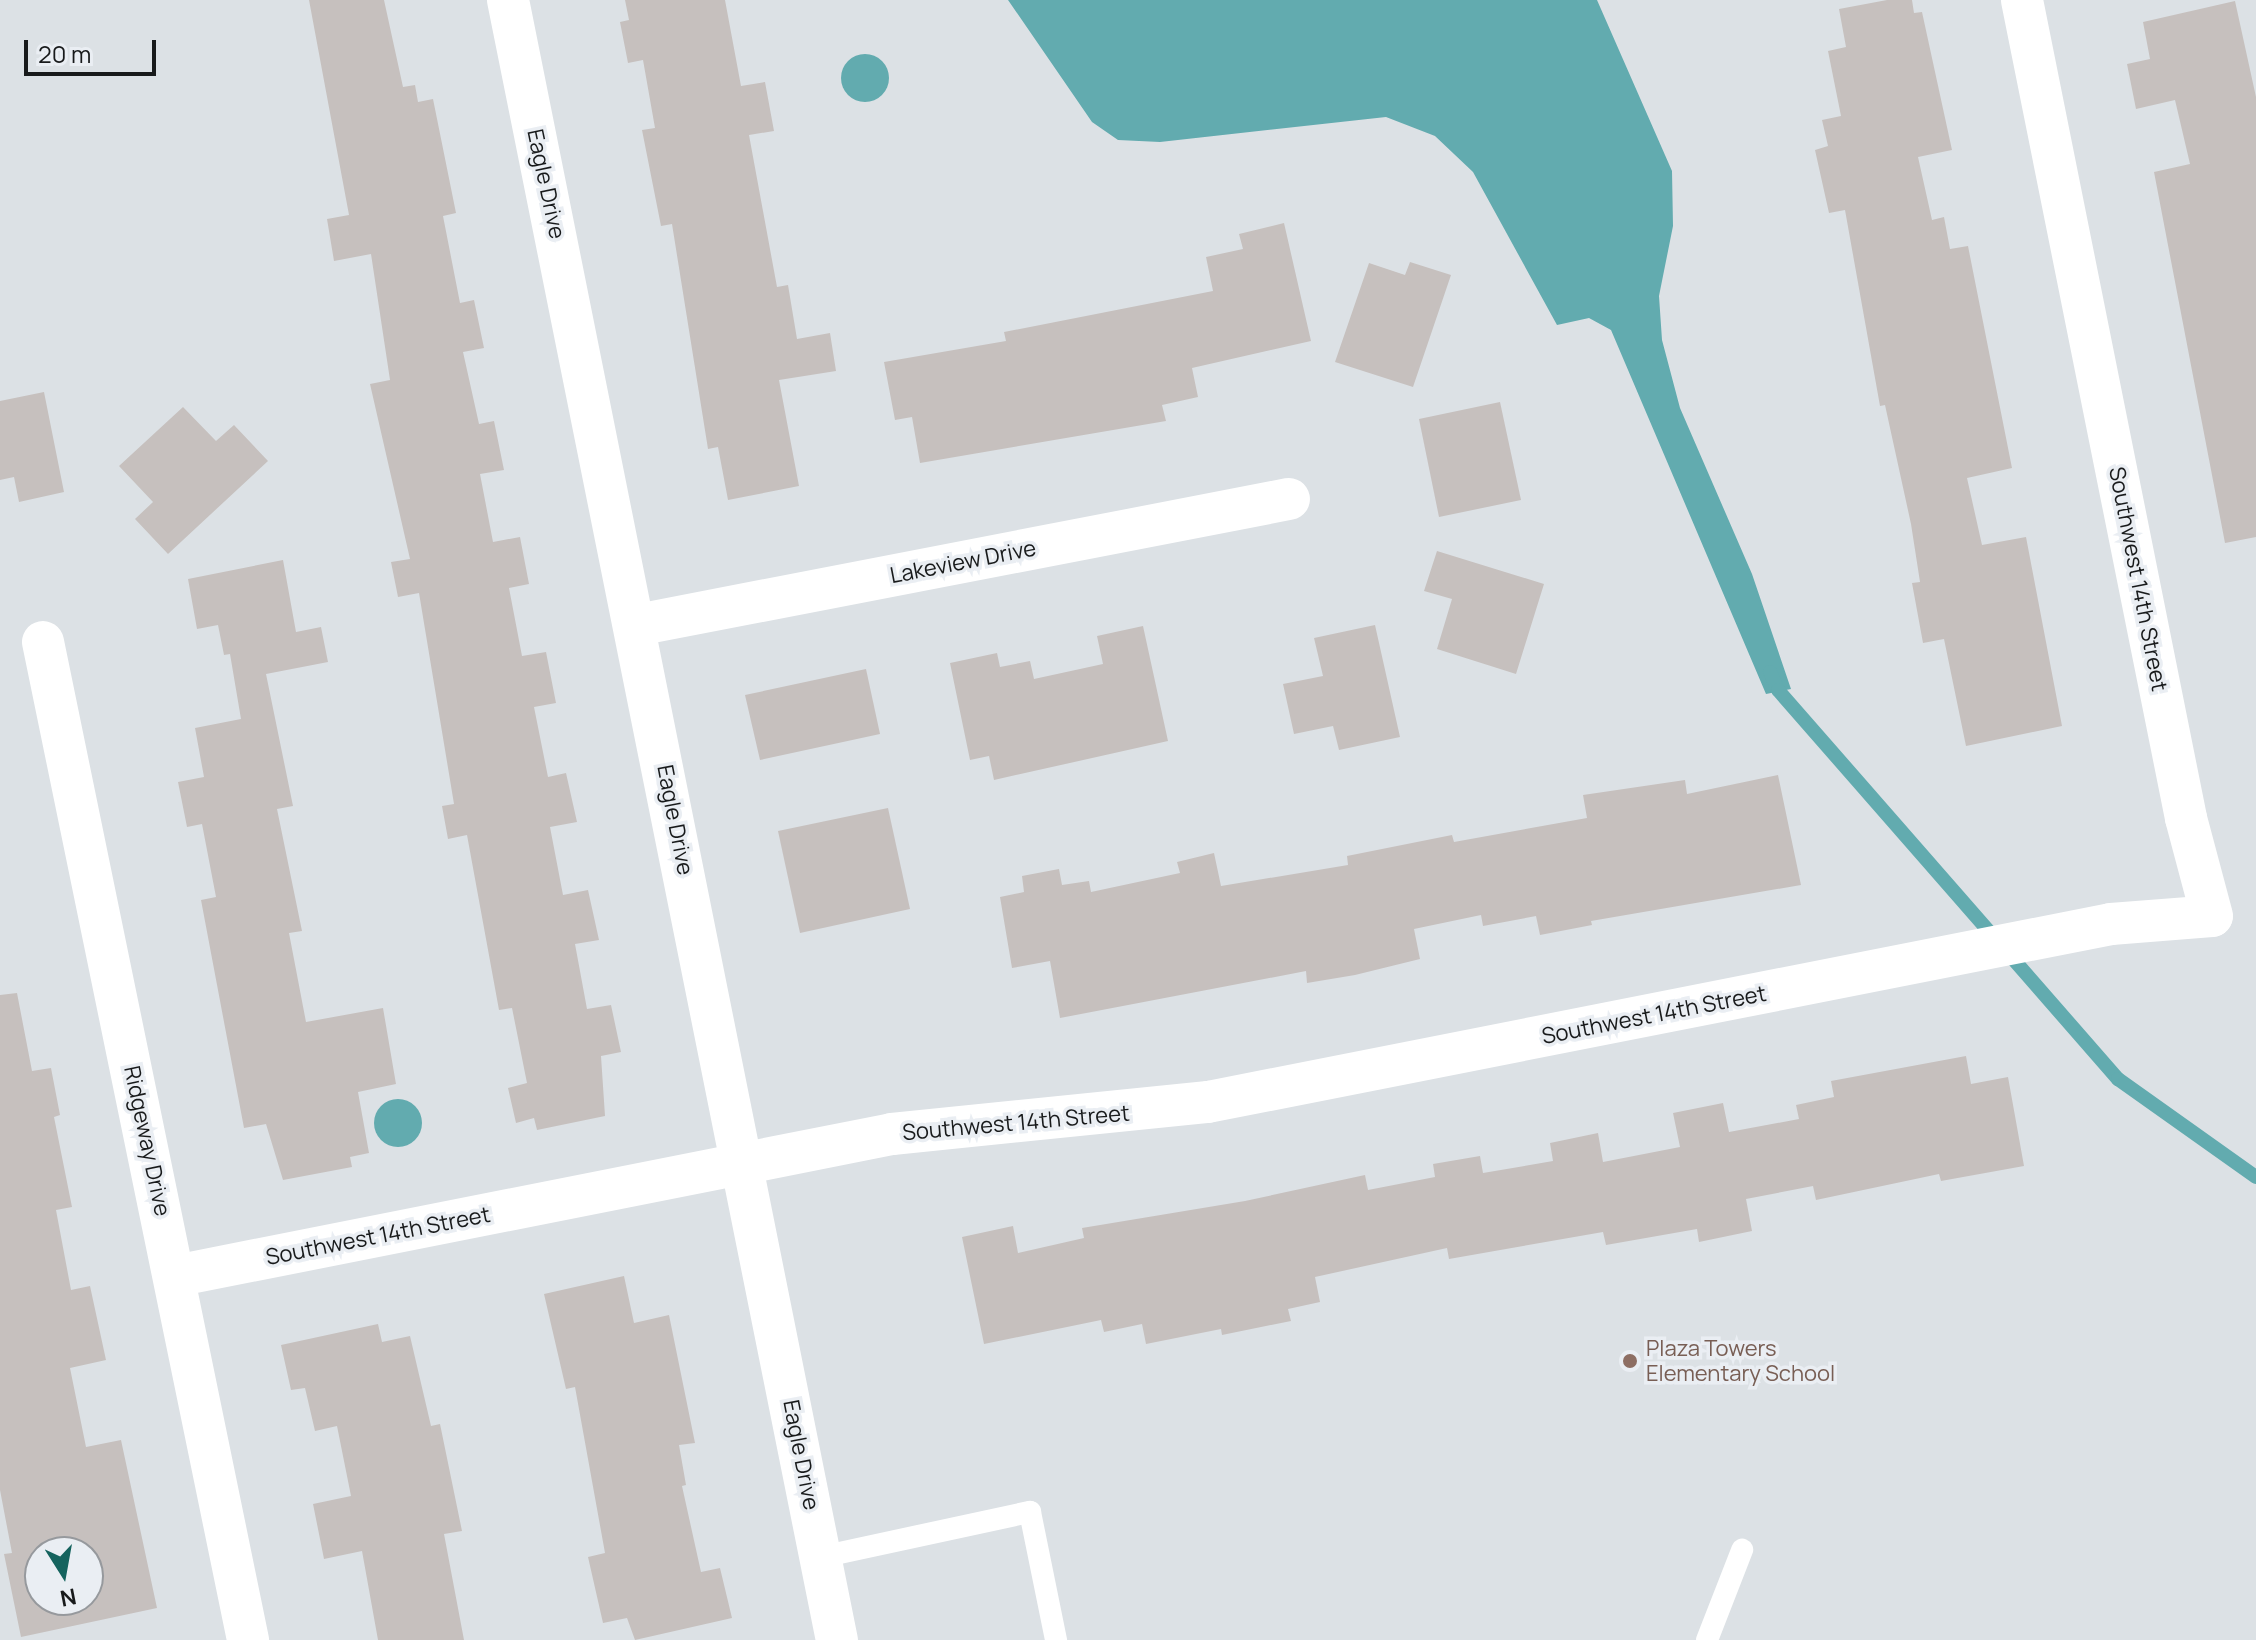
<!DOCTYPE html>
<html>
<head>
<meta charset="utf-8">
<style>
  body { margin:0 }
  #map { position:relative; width:2256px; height:1640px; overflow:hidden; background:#dce1e5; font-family:Manrope,sans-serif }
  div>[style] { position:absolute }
  .water>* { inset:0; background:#62abaf }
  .round { border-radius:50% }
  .stream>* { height:14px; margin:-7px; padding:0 7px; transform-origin:7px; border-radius:7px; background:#62abaf }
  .building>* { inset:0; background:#c6c0be }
  .lane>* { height:22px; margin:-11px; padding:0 11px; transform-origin:11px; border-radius:11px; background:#fff }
  .street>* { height:42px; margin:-21px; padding:0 21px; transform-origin:21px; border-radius:21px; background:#fff }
  .dots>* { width:22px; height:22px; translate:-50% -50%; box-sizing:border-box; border:4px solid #eaeef3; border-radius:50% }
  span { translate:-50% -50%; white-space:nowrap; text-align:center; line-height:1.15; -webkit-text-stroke:7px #eaeef3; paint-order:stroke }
  .street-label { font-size:22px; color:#181a1b }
  .education-label { font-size:22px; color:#785e54 }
  .left { translate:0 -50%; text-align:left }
  .north { position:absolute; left:24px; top:1536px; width:80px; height:80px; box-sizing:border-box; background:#eaeef3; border:2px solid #96999d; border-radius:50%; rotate:169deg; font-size:22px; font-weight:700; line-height:32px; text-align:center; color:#181a1b }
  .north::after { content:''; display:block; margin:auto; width:28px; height:36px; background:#15635e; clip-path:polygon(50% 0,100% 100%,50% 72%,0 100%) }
  .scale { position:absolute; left:24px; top:40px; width:132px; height:36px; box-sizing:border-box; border:4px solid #181a1b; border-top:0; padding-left:10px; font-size:24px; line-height:28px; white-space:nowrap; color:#181a1b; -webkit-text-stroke:6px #eaeef3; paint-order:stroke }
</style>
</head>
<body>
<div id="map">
  <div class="water">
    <div style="clip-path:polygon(1008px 0,1597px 0,1672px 171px,1673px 226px,1659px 296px,1662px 340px,1680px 408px,1752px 574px,1791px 689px,1766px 694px,1611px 330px,1589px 318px,1557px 325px,1473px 172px,1435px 136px,1386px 117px,1160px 142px,1118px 140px,1092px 122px)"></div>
    <div class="round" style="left:841px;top:54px;width:48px;height:48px"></div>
    <div class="round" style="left:374px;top:1099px;width:48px;height:48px"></div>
  </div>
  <div class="stream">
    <div style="left:1770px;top:672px;width:20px;rotate:66deg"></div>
    <div style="left:1778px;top:690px;width:517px;rotate:48.85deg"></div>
    <div style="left:2118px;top:1079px;width:169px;rotate:35.4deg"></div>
  </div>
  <div class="building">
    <div style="clip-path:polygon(309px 0,384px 0,403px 87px,415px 85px,418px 102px,433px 99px,456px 213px,443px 216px,460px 303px,474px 300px,484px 348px,463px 352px,479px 424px,494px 421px,504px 470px,480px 474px,493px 542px,520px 537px,529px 584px,509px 588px,522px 656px,546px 652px,556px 703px,534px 707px,548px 777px,566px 773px,577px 822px,550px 827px,563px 895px,588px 890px,599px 940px,575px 944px,587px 1009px,611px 1005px,621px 1052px,601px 1056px,605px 1116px,537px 1130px,534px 1118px,516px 1123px,508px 1088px,527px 1083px,512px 1008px,499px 1010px,467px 835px,448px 839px,442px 806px,454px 804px,419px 593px,398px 597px,391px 562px,410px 559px,370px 384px,390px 380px,371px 254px,334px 261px,327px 219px,349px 215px)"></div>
    <div style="clip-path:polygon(625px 0,725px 0,741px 86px,765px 82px,774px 131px,749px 135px,777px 287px,788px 285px,797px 339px,830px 333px,836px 371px,779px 380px,799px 486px,728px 500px,718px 447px,708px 449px,672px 224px,661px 226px,642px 130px,655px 128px,643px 60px,628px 63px,620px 22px,629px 20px)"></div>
    <div style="clip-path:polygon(1887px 0,1912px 0,1914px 13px,1922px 12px,1952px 150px,1918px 157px,1932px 220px,1944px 217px,1950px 249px,1968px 246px,2012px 468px,1967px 478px,1982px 545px,2026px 537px,2062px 726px,1966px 746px,1944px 639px,1923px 643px,1912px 583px,1920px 582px,1911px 524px,1885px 405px,1880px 406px,1845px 210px,1829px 213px,1815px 150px,1828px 146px,1822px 120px,1841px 116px,1828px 51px,1846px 47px,1839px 9px)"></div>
    <div style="clip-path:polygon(2235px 1px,2256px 97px,2256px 537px,2225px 543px,2154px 172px,2190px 164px,2175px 100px,2136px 109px,2127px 64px,2150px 59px,2143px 22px)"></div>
    <div style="clip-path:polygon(1284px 223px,1311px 341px,1192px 368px,1198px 397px,1162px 405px,1166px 421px,920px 463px,912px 417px,895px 420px,884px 362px,1006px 341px,1004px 332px,1213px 291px,1206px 257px,1243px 249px,1239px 234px)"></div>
    <div style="clip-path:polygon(1410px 262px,1451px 275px,1413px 387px,1335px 362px,1369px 263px,1405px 275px)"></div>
    <div style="clip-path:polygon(44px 392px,64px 492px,19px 502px,14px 477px,0 480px,0 401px)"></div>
    <div style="clip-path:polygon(1500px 402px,1521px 500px,1439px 517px,1419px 419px)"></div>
    <div style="clip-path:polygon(183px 407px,216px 441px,234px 425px,268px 461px,168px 554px,135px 519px,153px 502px,119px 466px)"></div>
    <div style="clip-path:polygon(1437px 551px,1544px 584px,1516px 674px,1437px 649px,1452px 599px,1424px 591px)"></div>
    <div style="clip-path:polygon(283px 560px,296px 632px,321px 627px,328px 662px,266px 674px,293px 806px,277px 809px,302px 931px,289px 933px,306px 1022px,383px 1008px,396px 1084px,358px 1092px,369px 1153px,350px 1157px,352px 1167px,283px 1180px,266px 1124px,244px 1128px,201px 900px,216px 897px,202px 824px,187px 827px,178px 782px,204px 777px,195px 728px,241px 719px,230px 654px,224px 655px,218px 625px,197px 629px,188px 579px)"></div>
    <div style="clip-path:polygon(1375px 625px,1400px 737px,1339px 750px,1333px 726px,1294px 734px,1283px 684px,1323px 676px,1314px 638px)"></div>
    <div style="clip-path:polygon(1143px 626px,1168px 741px,994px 780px,989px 756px,970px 760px,950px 663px,997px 653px,1000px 667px,1030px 661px,1034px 679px,1103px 664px,1097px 636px)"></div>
    <div style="clip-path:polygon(866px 669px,880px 734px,760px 760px,745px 695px)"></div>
    <div style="clip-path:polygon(1778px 775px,1801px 885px,1591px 921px,1592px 925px,1540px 935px,1536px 916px,1483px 926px,1481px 915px,1414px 929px,1420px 959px,1355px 975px,1307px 983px,1306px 971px,1060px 1018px,1050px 961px,1012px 968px,1000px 897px,1024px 892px,1022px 876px,1059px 869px,1062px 885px,1089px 881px,1091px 892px,1180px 873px,1177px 862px,1214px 853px,1221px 886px,1348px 865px,1347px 856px,1452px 835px,1454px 842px,1587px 818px,1583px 795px,1685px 780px,1687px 794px)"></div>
    <div style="clip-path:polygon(888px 808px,910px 909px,800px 933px,778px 831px)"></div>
    <div style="clip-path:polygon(evenodd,17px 993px,32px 1071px,51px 1068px,60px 1115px,54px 1117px,72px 1207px,56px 1210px,71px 1290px,90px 1286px,106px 1360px,70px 1368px,86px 1447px,121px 1440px,157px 1608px,21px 1637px,4px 1554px,12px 1553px,0 1490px,0 995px,17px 993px,40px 1552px,88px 1552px,88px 1600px,40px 1600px,40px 1552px)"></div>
    <div style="clip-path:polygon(1966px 1056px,1971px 1084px,2008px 1077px,2024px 1166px,1941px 1181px,1939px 1174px,1816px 1200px,1813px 1186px,1746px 1199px,1752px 1231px,1699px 1242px,1697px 1229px,1606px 1245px,1603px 1232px,1449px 1259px,1447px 1248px,1315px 1277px,1320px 1302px,1288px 1309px,1291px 1321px,1222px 1335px,1221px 1329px,1146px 1344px,1142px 1324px,1104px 1332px,1101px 1320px,984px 1344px,962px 1237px,1013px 1226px,1018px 1253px,1084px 1238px,1082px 1228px,1245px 1201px,1365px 1175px,1368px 1190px,1435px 1177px,1433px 1164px,1480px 1156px,1483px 1173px,1553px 1161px,1550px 1143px,1598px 1133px,1603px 1162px,1680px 1147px,1673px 1113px,1723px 1103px,1729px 1132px,1799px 1119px,1796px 1105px,1834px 1097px,1831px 1081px)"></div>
    <div style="clip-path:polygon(624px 1276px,634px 1323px,669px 1315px,695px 1443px,679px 1445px,686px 1485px,682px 1486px,701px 1572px,720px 1568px,732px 1618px,635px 1640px,627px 1618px,603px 1623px,588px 1557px,605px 1553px,575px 1387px,566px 1389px,544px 1294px)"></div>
    <div style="clip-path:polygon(378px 1324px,382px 1342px,410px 1336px,431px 1426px,440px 1424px,462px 1531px,444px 1534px,464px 1640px,378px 1640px,362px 1551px,324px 1559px,313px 1504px,351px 1496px,337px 1426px,315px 1431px,305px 1388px,291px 1390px,281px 1345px)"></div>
  </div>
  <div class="lane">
    <div style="left:821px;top:1557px;width:214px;rotate:-12.2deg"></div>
    <div style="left:1030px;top:1512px;width:131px;rotate:78.5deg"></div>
    <div style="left:1707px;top:1640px;width:97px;rotate:-68.7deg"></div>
  </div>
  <div class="street">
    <div style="left:508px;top:0;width:1673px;rotate:78.66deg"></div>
    <div style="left:637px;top:625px;width:664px;rotate:-10.94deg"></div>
    <div style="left:43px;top:642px;width:1019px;rotate:78.39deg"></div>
    <div style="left:175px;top:1276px;width:731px;rotate:-11.2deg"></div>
    <div style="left:892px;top:1134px;width:318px;rotate:-5.8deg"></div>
    <div style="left:1208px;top:1102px;width:920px;rotate:-11.15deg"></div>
    <div style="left:2111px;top:924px;width:101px;rotate:-4.5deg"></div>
    <div style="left:2212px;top:916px;width:101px;rotate:-104.9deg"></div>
    <div style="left:2186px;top:818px;width:834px;rotate:-101.34deg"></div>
  </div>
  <div class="dots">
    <div style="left:1630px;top:1361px;background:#8d6e63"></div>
  </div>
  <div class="street-label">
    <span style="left:546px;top:184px;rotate:78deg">Eagle Drive</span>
    <span style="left:963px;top:562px;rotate:-11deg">Lakeview Drive</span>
    <span style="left:2138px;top:579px;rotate:79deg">Southwest 14th Street</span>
    <span style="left:675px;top:820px;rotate:79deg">Eagle Drive</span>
    <span style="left:1654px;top:1015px;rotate:-11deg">Southwest 14th Street</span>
    <span style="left:1016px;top:1123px;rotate:-5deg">Southwest 14th Street</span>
    <span style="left:147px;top:1141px;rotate:78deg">Ridgeway Drive</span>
    <span style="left:378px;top:1236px;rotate:-11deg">Southwest 14th Street</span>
    <span style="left:801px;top:1455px;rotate:79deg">Eagle Drive</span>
  </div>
  <div class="education-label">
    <span class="left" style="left:1646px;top:1361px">Plaza Towers<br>Elementary School</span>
  </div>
  <div class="north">N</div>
  <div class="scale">20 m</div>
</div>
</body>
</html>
